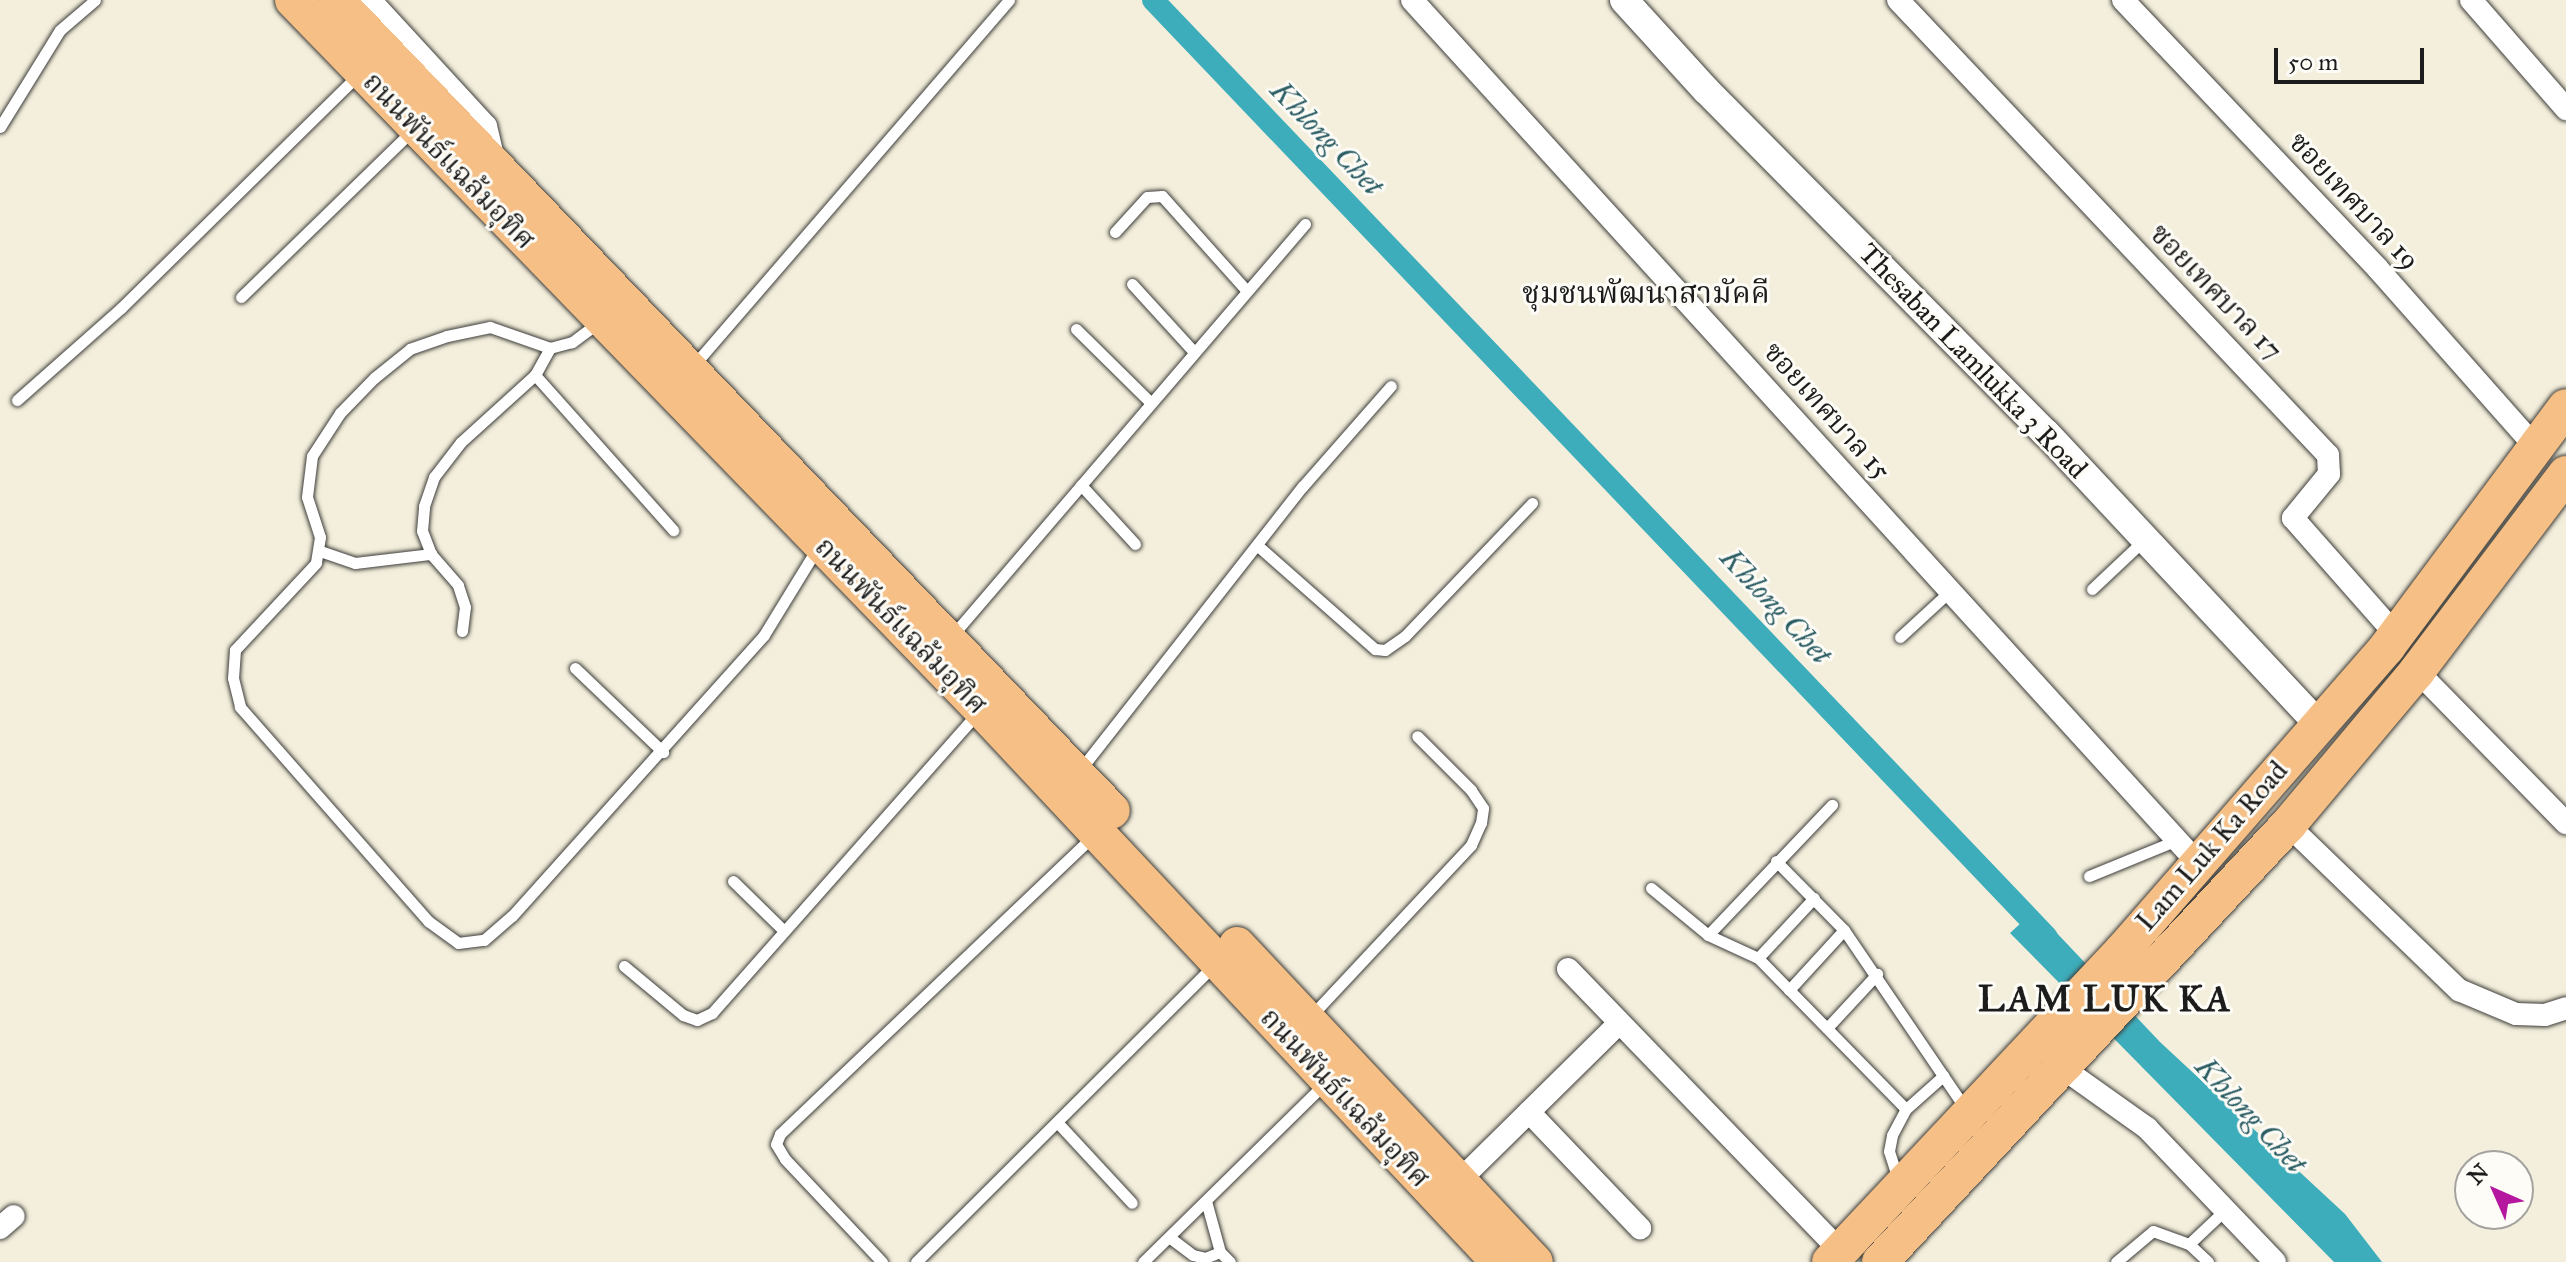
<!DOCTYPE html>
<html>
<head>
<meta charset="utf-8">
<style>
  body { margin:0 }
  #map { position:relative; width:2566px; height:1262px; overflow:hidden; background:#f4efdc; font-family:"IM FELL Great Primer","Noto Serif Thai",serif }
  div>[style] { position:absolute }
  .water>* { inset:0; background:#3eadbb }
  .canal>* { height:22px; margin:-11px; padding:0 11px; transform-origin:11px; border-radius:11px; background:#3eadbb }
  .roads { filter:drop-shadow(0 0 2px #3c3c39) drop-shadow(0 0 2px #3c3c39) }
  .service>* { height:11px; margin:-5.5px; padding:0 5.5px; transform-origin:5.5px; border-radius:5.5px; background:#fff }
  .minor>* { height:22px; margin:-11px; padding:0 11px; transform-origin:11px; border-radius:11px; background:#fff }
  .tertiary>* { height:28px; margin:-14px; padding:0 14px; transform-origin:14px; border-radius:14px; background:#fff }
  .primary>* { height:36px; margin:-18px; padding:0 18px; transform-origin:18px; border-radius:18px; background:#f5bf86 }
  span { translate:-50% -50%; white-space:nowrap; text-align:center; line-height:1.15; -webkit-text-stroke:6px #fdfcf7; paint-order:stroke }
  .street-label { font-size:28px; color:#1c1c1c }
  .water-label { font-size:30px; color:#2b5d64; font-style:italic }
  .neighbourhood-label { font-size:30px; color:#1c1c1c }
  .district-label { font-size:36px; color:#1c1c1c; font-weight:700; letter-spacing:2px }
  .north { position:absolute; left:2454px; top:1150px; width:80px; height:80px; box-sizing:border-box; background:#fdfcf7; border:2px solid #a3a29f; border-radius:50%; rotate:315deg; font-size:22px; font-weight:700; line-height:32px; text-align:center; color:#1c1c1c }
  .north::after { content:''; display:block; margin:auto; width:28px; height:36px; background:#b5179e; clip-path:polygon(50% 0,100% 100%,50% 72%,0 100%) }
  .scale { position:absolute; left:2274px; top:48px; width:150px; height:36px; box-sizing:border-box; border:4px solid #1c1c1c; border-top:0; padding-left:10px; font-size:24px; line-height:28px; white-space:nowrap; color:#1c1c1c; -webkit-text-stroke:6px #fdfcf7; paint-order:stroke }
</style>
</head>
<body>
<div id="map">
  <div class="water">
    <div style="clip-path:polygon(2035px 910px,2160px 1042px,2345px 1214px,2382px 1262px,2334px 1262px,2010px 933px)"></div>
  </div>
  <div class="canal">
    <div style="left:1153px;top:0;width:1295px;rotate:46.35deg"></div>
  </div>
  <div class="roads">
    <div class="service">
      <div style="left:0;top:127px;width:114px;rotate:-58.3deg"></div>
      <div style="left:60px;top:30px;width:46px;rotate:-40.6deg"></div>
      <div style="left:1115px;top:232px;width:47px;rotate:-47.6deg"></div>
      <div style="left:1147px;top:197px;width:15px;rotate:-4deg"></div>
      <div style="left:1162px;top:196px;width:127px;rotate:48.2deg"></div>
      <div style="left:1132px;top:284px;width:92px;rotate:47.6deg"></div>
      <div style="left:241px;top:297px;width:240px;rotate:-44.2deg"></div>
      <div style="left:599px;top:322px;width:34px;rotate:143deg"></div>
      <div style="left:572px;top:342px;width:23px;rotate:165deg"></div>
      <div style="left:550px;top:348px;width:64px;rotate:-160.7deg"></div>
      <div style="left:490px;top:327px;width:44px;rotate:168.2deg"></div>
      <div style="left:447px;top:336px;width:39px;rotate:161deg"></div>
      <div style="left:410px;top:349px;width:46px;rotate:141.1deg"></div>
      <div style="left:374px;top:378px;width:49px;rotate:134.2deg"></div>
      <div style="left:340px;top:413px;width:51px;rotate:123.1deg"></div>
      <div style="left:312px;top:456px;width:41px;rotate:97deg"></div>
      <div style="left:307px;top:497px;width:42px;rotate:72deg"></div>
      <div style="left:320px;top:537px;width:26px;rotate:99deg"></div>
      <div style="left:316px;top:563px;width:119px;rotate:133deg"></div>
      <div style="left:235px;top:650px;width:28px;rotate:94deg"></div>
      <div style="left:233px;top:678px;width:30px;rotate:76deg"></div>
      <div style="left:240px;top:707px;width:285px;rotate:48.7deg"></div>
      <div style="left:428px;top:921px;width:37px;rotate:36deg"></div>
      <div style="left:458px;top:943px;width:26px;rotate:-7deg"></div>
      <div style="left:484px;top:940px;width:37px;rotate:-41deg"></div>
      <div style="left:512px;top:916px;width:377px;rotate:-48.1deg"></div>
      <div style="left:764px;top:635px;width:103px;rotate:-58.5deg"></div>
      <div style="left:1076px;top:329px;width:105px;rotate:44.6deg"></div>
      <div style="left:694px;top:365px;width:482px;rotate:-49.2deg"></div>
      <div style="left:535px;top:375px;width:208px;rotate:48.3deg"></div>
      <div style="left:17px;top:400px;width:139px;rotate:-41.5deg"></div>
      <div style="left:121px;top:308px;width:332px;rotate:-44.5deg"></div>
      <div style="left:1081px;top:485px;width:80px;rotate:47.5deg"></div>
      <div style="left:1258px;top:546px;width:156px;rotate:41.4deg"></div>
      <div style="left:1375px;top:649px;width:10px;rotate:6deg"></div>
      <div style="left:1385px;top:650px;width:24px;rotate:-35deg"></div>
      <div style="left:1405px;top:636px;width:184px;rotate:-46.3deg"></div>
      <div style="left:320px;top:551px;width:37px;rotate:19deg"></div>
      <div style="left:355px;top:563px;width:77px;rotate:-6.8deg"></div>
      <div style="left:2092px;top:589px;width:71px;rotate:-43.3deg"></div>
      <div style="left:462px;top:631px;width:24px;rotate:-83deg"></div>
      <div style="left:465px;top:607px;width:23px;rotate:-108deg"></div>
      <div style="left:458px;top:585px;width:41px;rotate:-131.1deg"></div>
      <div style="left:431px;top:554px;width:25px;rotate:-111deg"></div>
      <div style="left:422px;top:531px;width:25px;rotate:-85deg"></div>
      <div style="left:424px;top:506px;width:31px;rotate:-71deg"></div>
      <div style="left:434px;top:477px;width:44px;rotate:-52.4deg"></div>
      <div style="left:461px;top:442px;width:100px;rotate:-42.2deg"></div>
      <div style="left:535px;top:375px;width:31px;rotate:-61deg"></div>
      <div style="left:951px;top:637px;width:544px;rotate:-49.4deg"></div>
      <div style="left:1900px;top:637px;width:68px;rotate:-42.6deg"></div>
      <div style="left:575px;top:668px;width:122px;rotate:43.7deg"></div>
      <div style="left:1080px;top:770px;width:361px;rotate:-51.9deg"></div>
      <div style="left:1303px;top:486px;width:133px;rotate:-48.7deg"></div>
      <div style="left:1776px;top:861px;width:97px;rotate:45.4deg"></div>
      <div style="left:1844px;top:930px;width:219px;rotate:55.8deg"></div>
      <div style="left:2089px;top:876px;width:95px;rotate:-22.2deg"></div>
      <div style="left:733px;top:881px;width:71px;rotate:44.4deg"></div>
      <div style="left:1651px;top:888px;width:74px;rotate:39.5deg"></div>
      <div style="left:1708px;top:935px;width:55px;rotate:24.7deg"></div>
      <div style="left:1758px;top:958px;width:211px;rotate:45.6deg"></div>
      <div style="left:1708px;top:935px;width:180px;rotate:-46.4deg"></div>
      <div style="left:1758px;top:958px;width:82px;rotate:-47deg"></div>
      <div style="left:624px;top:966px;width:77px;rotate:39.7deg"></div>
      <div style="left:683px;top:1015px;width:15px;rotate:20deg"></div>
      <div style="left:697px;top:1020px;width:17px;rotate:-25deg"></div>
      <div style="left:712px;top:1013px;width:400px;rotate:-48.5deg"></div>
      <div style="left:1789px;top:990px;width:81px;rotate:-47.5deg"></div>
      <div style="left:1311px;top:1016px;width:234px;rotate:-46.9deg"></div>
      <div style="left:1471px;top:845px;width:24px;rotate:-66deg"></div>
      <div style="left:1481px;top:823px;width:15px;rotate:-82deg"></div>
      <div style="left:1483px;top:808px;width:22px;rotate:-124deg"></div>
      <div style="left:1471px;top:790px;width:76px;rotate:-135deg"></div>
      <div style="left:1827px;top:1028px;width:74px;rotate:-47.2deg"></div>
      <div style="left:1057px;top:1122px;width:110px;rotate:47.2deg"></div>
      <div style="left:1898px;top:1179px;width:29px;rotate:-108deg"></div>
      <div style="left:1889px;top:1151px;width:16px;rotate:-79deg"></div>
      <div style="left:1892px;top:1135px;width:30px;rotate:-62deg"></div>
      <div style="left:1906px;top:1109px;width:50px;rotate:-41.7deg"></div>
      <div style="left:1206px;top:1201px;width:53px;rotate:74.6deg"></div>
      <div style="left:1220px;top:1252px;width:14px;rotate:45deg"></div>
      <div style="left:1169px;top:1237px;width:30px;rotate:37deg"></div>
      <div style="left:1193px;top:1255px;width:12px;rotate:14deg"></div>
      <div style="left:1205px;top:1258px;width:16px;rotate:-22deg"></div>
      <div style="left:2189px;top:1244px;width:51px;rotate:-43.4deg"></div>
      <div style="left:882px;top:1262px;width:141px;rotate:-133.3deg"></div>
      <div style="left:785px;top:1159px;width:17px;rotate:-121deg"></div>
      <div style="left:776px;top:1144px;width:11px;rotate:-68deg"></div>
      <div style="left:780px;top:1134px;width:434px;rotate:-43.6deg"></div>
      <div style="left:916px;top:1262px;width:419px;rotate:-44.9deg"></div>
      <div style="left:1143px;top:1262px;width:255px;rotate:-44.5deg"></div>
      <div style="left:2116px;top:1262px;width:48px;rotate:-40deg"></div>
      <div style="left:2153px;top:1231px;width:38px;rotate:20deg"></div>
      <div style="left:2189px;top:1244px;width:26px;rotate:43deg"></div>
    </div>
    <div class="minor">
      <div style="left:370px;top:0;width:171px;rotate:47.4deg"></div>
      <div style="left:486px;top:126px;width:37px;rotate:77deg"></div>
      <div style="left:1412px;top:0;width:1166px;rotate:47.68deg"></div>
      <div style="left:1898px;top:0;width:626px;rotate:46.62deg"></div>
      <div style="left:2328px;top:455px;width:19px;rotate:87deg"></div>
      <div style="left:2329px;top:474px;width:57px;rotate:129.3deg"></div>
      <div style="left:2293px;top:518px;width:156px;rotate:48.6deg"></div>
      <div style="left:2123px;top:0;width:371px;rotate:46.5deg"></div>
      <div style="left:2378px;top:269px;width:240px;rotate:48.5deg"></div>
      <div style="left:2471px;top:0;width:145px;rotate:48.9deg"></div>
      <div style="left:2417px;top:671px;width:213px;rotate:45.6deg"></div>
      <div style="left:2288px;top:825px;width:238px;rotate:44deg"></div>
      <div style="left:2459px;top:990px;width:62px;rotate:22.8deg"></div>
      <div style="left:2516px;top:1014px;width:29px;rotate:2deg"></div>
      <div style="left:2545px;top:1015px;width:22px;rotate:-18deg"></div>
      <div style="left:1568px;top:969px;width:392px;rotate:46deg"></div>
      <div style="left:2064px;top:1069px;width:102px;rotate:35.4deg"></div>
      <div style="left:2147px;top:1128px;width:185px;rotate:46.3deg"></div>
      <div style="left:1529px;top:1112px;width:161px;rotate:46.3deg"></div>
      <div style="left:1459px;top:1181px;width:225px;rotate:-44.6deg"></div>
      <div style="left:0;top:1228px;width:18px;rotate:-41deg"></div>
    </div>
    <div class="tertiary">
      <div style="left:1624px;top:0;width:122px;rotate:47.7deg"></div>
      <div style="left:1706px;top:90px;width:483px;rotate:45.3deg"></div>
      <div style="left:2046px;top:433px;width:400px;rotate:46.9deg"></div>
    </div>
    <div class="primary">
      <div style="left:293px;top:0;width:988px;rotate:45.86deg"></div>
      <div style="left:981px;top:709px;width:758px;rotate:46.87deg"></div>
      <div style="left:336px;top:0;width:1122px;rotate:46.26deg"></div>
      <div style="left:1237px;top:945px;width:435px;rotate:46.8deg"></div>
      <div style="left:1830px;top:1262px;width:428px;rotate:-46.8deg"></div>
      <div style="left:2123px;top:950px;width:402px;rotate:-48.9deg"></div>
      <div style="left:2387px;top:647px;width:299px;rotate:-53.3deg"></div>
      <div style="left:1880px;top:1262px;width:598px;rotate:-46.97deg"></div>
      <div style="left:2288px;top:825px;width:201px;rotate:-50deg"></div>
      <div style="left:2417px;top:671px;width:247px;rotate:-52.9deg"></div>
    </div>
  </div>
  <div class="street-label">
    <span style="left:449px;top:161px;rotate:46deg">ถนนพันธ์แฉล้มอุทิศ</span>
    <span style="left:2354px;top:201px;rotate:47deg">ซอยเทศบาล 19</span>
    <span style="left:2216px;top:292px;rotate:46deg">ซอยเทศบาล 17</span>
    <span style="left:1973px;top:361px;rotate:46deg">Thesaban Lamlukka 3 Road</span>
    <span style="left:1827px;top:411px;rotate:48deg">ซอยเทศบาล 15</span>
    <span style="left:901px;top:626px;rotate:46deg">ถนนพันธ์แฉล้มอุทิศ</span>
    <span style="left:2212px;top:846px;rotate:-49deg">Lam Luk Ka Road</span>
    <span style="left:1345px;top:1098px;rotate:47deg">ถนนพันธ์แฉล้มอุทิศ</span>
  </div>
  <div class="water-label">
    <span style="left:1327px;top:138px;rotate:46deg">Khlong Chet</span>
    <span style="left:1776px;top:606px;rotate:47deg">Khlong Chet</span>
    <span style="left:2251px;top:1115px;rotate:47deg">Khlong Chet</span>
  </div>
  <div class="neighbourhood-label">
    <span style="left:1646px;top:293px">ชุมชนพัฒนาสามัคคี</span>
  </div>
  <div class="district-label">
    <span style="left:2105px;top:1000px">LAM LUK KA</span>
  </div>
  <div class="north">N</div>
  <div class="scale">50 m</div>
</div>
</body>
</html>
